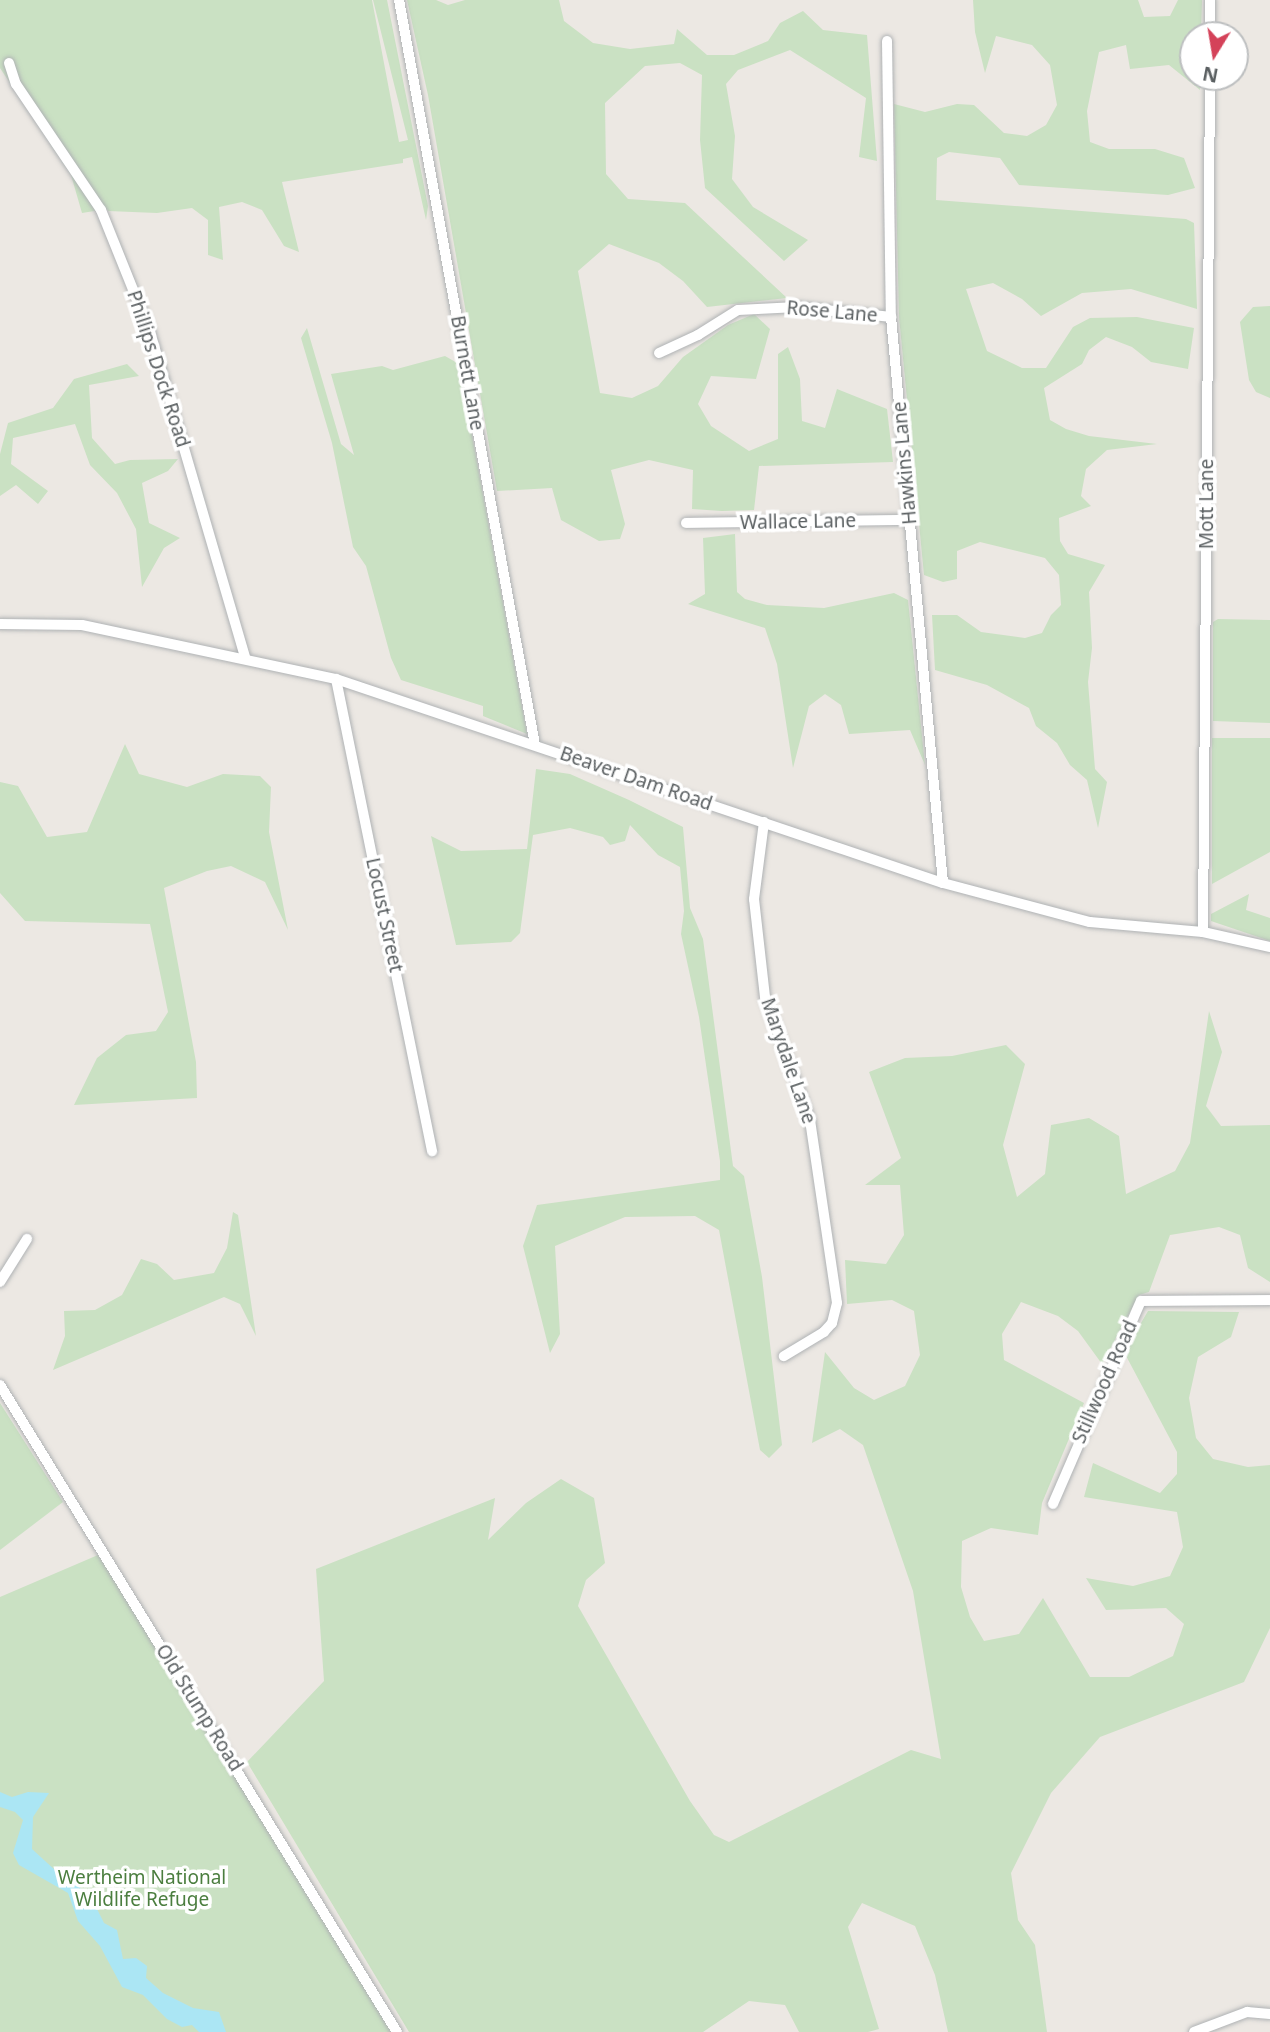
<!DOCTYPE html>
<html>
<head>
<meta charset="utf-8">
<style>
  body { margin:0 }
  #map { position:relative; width:1270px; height:2032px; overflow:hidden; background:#ece8e3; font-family:"Noto Sans",sans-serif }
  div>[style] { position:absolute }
  .green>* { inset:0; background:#cae1c3 }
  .water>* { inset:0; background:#abe6f4 }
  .roads { filter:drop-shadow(0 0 2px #afb2b4) drop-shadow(0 0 2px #afb2b4) }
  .minor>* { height:10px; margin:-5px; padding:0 5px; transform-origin:5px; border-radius:5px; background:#fff }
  span { translate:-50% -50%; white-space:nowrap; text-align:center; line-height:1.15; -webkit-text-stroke:7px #fff; paint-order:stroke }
  .street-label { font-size:19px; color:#5b6062 }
  .park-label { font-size:19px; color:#4b7e3f }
  .north { position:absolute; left:1179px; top:21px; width:70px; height:70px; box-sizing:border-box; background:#fff; border:2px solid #bdbfc0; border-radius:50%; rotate:191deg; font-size:19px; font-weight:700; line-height:28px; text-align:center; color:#5b6062 }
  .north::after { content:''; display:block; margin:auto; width:24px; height:32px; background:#d44259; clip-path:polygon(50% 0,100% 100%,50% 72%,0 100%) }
</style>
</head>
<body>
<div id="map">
  <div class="green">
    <div style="clip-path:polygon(0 0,372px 0,399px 142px,408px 140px,373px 0,387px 0,428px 206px,426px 220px,412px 157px,403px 159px,403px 163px,282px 182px,299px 252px,284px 246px,262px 210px,242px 202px,219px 207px,223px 260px,208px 255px,208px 220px,192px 208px,157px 213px,108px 211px,107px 209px,82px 213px,71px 175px,0 68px)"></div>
    <div style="clip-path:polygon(407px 0,436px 0,448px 5px,465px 0,559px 0,564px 21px,593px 43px,630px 49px,674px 44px,677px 29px,707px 55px,734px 55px,768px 41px,780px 23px,803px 11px,823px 30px,867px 35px,877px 161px,859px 157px,866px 98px,790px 50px,738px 70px,726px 84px,735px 136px,732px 179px,753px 207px,808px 240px,784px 261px,705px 188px,700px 140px,702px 75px,680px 63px,645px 66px,605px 103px,606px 174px,628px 199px,685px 203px,787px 298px,707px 307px,683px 281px,659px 263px,609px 244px,578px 271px,600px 393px,632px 398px,658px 386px,683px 357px,728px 325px,754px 314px,770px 329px,756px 379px,711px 376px,698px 404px,711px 426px,749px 451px,778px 439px,778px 354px,788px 347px,800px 379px,802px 421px,825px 428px,837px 389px,887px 409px,893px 462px,759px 466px,754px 510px,722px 511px,692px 509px,693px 470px,649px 460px,611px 470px,625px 524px,620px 539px,599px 541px,561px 520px,552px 488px,497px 491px,428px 95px)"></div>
    <div style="clip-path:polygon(973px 0,1138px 0,1144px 17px,1170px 16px,1178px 0,1202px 0,1201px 35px,1193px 35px,1193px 77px,1201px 77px,1200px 90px,1169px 65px,1130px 69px,1126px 45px,1099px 52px,1087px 111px,1090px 142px,1109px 149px,1155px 149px,1184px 158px,1195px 188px,1168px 195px,1019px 185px,1000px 158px,949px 152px,937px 158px,936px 200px,1186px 219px,1194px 223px,1197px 309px,1131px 289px,1082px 293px,1041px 316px,1022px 299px,993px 283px,966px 289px,987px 351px,1022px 368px,1046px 368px,1073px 327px,1090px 318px,1137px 317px,1194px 328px,1188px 369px,1151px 362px,1132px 347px,1106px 337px,1089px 350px,1082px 364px,1044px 388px,1050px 420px,1066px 429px,1089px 436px,1157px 444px,1107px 450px,1086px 469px,1081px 496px,1091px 506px,1059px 518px,1060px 541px,1068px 554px,1105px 565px,1089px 592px,1092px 648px,1088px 682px,1095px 769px,1107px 782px,1098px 828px,1087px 780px,1070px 765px,1057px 743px,1036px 726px,1029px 708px,987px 685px,935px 670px,932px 615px,957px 615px,981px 632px,1025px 638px,1042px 633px,1051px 615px,1061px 605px,1059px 575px,1045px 558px,980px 542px,957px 551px,957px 579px,943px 582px,924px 575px,899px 317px,894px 104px,925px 112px,957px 104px,974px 105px,1004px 133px,1027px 136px,1046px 125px,1057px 105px,1050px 65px,1032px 45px,996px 36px,985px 73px,975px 32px)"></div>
    <div style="clip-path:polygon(1270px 306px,1270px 398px,1256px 392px,1249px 380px,1240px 322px,1253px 307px)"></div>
    <div style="clip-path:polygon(307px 328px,341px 444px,354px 455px,331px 374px,382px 366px,393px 370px,445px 356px,459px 364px,527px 734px,483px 716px,483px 706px,401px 680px,391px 658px,366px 566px,353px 547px,332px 443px,301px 338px)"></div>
    <div style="clip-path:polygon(127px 364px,139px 376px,89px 385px,92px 438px,115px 464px,130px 460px,178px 459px,168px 471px,142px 483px,149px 523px,180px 538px,164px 548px,142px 587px,136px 529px,117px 493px,90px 465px,75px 424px,13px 438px,11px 464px,48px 491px,38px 504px,16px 485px,0 496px,0 454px,8px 423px,53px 408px,74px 379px)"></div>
    <div style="clip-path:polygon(735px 534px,737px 592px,745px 599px,767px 605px,824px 608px,894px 593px,908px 600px,925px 765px,910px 730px,849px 734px,841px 705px,825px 694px,809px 706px,793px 768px,777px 664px,765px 628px,688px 604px,705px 594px,703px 538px)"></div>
    <div style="clip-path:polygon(1218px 619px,1270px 620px,1270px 723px,1213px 721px,1213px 622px)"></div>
    <div style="clip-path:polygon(1212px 738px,1270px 738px,1270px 852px,1212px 884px)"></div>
    <div style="clip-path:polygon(125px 744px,139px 774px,187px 787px,223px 774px,260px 776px,271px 787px,269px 832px,288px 930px,265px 882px,231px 866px,207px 871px,164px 888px,196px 1062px,197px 1098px,74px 1105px,97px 1058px,126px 1035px,156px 1031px,168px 1012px,150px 924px,25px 921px,0 893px,0 782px,18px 786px,47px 837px,87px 832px)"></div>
    <div style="clip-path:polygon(536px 769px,570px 774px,629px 800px,683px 827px,690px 908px,703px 939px,733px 1166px,744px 1176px,762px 1277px,782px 1445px,769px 1458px,760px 1450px,719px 1230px,695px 1216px,625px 1217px,555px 1246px,560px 1334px,550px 1353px,523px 1246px,537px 1205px,720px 1180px,720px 1161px,699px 1017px,681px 934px,684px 911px,680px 867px,658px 855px,630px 825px,625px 841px,610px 845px,603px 837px,570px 828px,533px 835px,520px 933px,511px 942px,456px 945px,431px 836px,461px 851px,527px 849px)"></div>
    <div style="clip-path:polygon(1249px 894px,1246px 910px,1270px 918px,1270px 941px,1211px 921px,1211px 914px)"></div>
    <div style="clip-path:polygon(1209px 1011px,1222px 1052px,1206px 1106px,1221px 1126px,1270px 1125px,1270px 1282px,1248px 1268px,1240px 1235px,1219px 1227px,1170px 1235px,1149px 1292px,1139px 1295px,1102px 1364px,1078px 1331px,1058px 1316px,1021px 1302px,1002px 1334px,1004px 1360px,1084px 1403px,1042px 1503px,1038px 1535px,991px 1528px,962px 1541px,961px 1587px,970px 1617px,984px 1641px,1019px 1634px,1043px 1598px,1090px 1677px,1129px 1677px,1173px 1656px,1184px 1624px,1166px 1608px,1106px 1610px,1086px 1578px,1133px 1586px,1170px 1576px,1183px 1547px,1177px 1512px,1084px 1497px,1093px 1463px,1160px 1493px,1177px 1474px,1177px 1452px,1124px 1352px,1148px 1311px,1239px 1312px,1231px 1337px,1198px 1357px,1189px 1398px,1196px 1438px,1213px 1459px,1248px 1467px,1270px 1465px,1270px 1628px,1244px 1682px,1100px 1737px,1051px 1793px,1011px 1873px,1018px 1920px,1035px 1945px,1047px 2032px,948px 2032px,935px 1975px,915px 1926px,862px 1903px,848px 1927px,879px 2029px,868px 2032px,799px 2032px,785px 2005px,749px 2001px,703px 2032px,409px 2032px,247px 1762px,324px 1681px,316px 1569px,495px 1498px,488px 1540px,526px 1503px,561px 1479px,594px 1498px,605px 1563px,586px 1580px,578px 1606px,690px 1801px,714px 1835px,729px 1842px,911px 1750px,941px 1759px,913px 1591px,863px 1445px,840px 1429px,812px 1443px,825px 1352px,854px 1388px,874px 1400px,905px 1386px,920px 1355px,914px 1311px,892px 1300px,847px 1304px,845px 1260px,886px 1264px,904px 1235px,900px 1185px,865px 1185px,901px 1158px,869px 1072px,905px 1058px,952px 1056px,1006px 1045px,1025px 1064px,1003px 1145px,1017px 1197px,1045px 1174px,1051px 1125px,1089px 1118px,1119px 1136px,1126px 1194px,1175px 1171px,1190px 1143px)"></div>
    <div style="clip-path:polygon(233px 1212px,238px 1215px,256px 1336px,240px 1304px,224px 1297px,53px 1370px,65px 1336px,64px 1311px,95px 1310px,122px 1295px,141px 1259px,157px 1264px,174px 1280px,214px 1273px,227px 1248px)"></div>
    <div style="clip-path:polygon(0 1403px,63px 1502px,0 1550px)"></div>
    <div style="clip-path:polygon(98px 1555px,141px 1621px,396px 2032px,0 2032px,0 1597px)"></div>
  </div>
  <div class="water">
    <div style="clip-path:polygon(0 1792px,12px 1797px,28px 1792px,49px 1793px,33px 1817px,32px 1849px,56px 1871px,74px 1881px,95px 1905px,104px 1923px,117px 1930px,123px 1959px,136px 1958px,147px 1966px,146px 1978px,163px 1993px,193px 2008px,219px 2012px,226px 2032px,199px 2032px,192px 2025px,182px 2027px,167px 2019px,143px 1995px,122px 1987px,100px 1946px,78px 1921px,68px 1893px,19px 1865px,13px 1853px,23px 1820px,15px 1812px,0 1807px)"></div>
  </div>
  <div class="roads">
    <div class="minor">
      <div style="left:399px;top:0;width:757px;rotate:79.65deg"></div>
      <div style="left:1210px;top:35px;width:35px;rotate:-90deg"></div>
      <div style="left:887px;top:41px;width:276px;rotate:89.2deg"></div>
      <div style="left:891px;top:317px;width:568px;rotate:84.75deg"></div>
      <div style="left:9px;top:63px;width:22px;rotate:72deg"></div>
      <div style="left:16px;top:84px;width:152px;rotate:56deg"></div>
      <div style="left:101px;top:210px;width:131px;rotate:68.1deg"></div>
      <div style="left:150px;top:332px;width:339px;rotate:73.7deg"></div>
      <div style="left:659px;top:353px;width:43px;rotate:-24.8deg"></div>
      <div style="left:698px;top:335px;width:47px;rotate:-32deg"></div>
      <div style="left:738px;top:310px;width:59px;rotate:-2.9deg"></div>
      <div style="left:797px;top:307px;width:95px;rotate:6.1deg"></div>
      <div style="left:686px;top:523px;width:224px;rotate:-0.8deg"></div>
      <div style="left:0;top:624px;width:82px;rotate:0.7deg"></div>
      <div style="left:82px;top:625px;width:260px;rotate:12deg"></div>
      <div style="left:336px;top:679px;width:640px;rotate:18.58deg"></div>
      <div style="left:943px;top:883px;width:152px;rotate:14.9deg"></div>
      <div style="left:1090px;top:922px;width:113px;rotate:5.1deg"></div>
      <div style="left:1203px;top:932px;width:69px;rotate:12.6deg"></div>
      <div style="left:336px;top:679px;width:482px;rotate:78.5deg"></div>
      <div style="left:764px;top:822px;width:78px;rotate:97.4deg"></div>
      <div style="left:754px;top:899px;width:99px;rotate:83.6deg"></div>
      <div style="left:765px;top:997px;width:131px;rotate:69.9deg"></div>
      <div style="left:810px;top:1120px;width:185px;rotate:81.6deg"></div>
      <div style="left:837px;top:1303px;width:21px;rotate:104deg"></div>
      <div style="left:832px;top:1323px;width:12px;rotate:132deg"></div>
      <div style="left:824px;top:1332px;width:47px;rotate:149deg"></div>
      <div style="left:1203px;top:932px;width:855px;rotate:-89.53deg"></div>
      <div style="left:0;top:1282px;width:51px;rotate:-57.9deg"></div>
      <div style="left:0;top:1385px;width:759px;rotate:58.47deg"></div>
      <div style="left:1053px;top:1504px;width:221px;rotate:-66.6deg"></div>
      <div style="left:1141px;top:1301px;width:129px;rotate:-0.4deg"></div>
      <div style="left:1194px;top:2032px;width:57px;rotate:-20.7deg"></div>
      <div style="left:1247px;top:2012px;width:23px;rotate:5deg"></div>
    </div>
  </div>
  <div class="street-label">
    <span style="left:832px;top:312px;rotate:5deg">Rose Lane</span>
    <span style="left:158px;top:369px;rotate:72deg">Phillips Dock Road</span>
    <span style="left:467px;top:373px;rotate:80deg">Burnett Lane</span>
    <span style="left:905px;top:463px;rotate:-95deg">Hawkins Lane</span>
    <span style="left:1207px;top:504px;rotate:-90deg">Mott Lane</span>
    <span style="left:798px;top:522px;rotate:-1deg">Wallace Lane</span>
    <span style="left:636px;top:779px;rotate:19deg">Beaver Dam Road</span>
    <span style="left:384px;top:915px;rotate:78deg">Locust Street</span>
    <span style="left:788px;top:1061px;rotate:71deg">Marydale Lane</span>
    <span style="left:1105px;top:1382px;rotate:-66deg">Stillwood Road</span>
    <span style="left:199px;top:1708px;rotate:58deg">Old Stump Road</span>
  </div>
  <div class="park-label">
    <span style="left:142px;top:1889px">Wertheim National<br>Wildlife Refuge</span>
  </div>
  <div class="north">N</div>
</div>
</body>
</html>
